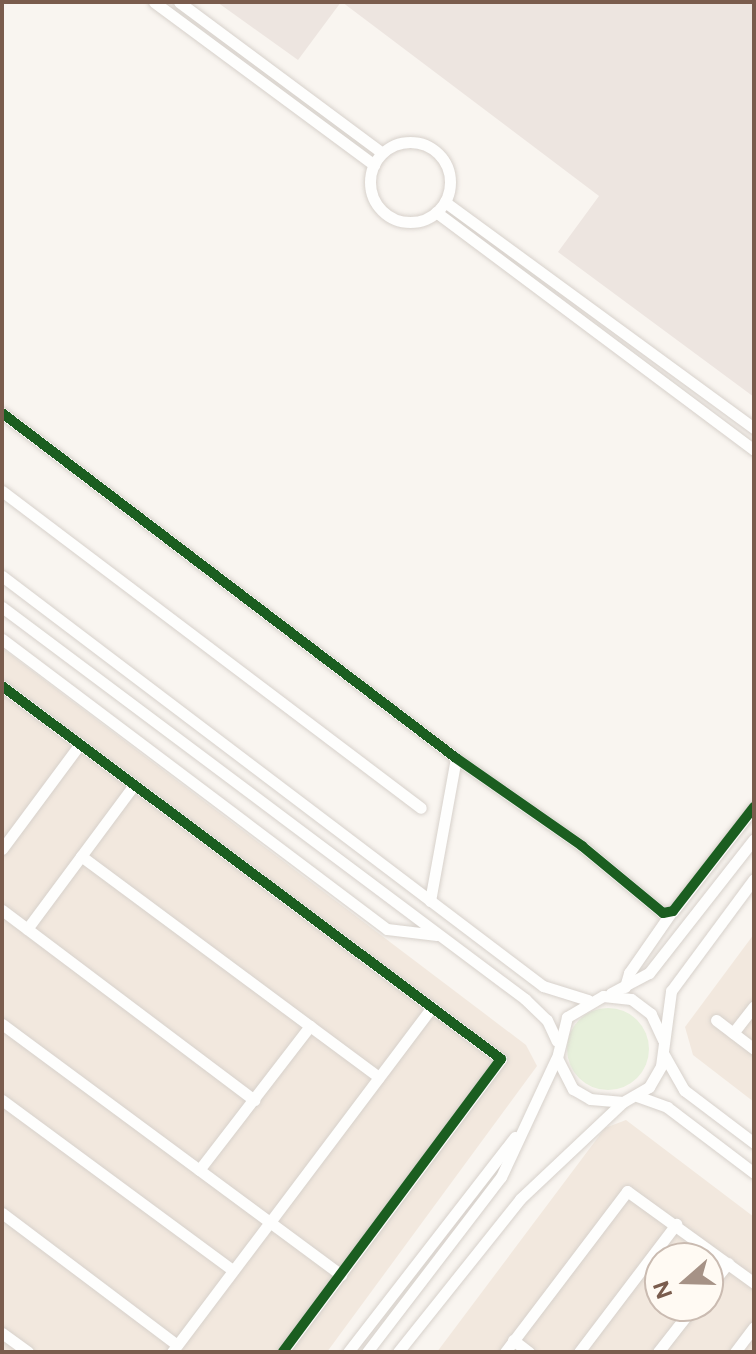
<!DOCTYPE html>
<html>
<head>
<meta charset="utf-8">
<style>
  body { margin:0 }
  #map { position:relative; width:756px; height:1354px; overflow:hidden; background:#f9f5f0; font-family:Figtree,sans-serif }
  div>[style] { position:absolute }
  .residential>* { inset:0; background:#f2e8de }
  .industrial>* { inset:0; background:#ede5e0 }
  .green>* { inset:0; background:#e7f0db }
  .round { border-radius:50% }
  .roads { filter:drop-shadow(0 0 2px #d7d1cb) drop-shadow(0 0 2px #d7d1cb) }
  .minor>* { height:11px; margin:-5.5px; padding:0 5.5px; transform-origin:5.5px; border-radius:5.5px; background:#fefefd }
  .minor>.ring { margin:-5.5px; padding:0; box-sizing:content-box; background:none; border:11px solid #fefefd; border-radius:50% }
  .cycleway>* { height:10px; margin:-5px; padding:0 5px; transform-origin:5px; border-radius:5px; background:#1b5e20 }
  span { translate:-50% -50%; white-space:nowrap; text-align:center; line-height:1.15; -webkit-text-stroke:7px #fffaf3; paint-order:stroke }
  .frame { position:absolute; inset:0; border:4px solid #7a5c4d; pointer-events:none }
  .north { position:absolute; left:644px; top:1242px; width:80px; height:80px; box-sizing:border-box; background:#fffaf3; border:2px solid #cabbb1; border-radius:50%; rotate:250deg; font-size:22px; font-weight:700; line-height:32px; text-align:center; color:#7a5c4d }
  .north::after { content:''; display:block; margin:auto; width:28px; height:36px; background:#a69286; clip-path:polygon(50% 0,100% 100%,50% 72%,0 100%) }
</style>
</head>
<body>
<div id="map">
  <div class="residential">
    <div style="clip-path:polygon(2px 648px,526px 1045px,537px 1066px,327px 1352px,2px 1352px)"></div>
    <div style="clip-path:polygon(754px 934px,754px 1102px,693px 1055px,685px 1027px)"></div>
    <div style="clip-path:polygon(evenodd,626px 1120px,754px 1217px,754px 1352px,437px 1352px,605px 1128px,626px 1120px,660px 1258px,708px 1258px,708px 1306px,660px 1306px,660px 1258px)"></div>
  </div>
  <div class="industrial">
    <div style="clip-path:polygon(217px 2px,341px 2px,298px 60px)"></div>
    <div style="clip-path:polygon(342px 2px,754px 2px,754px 397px,558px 252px,599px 196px)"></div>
  </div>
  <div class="green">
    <div class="round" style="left:567px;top:1008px;width:82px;height:82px"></div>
  </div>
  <div class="roads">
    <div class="minor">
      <div style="left:154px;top:2px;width:274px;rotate:36.5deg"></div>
      <div style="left:179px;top:2px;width:253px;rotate:36.6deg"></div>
      <div class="ring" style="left:370px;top:142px;width:69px;height:69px"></div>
      <div style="left:445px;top:202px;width:383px;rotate:36.2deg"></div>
      <div style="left:436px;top:212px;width:397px;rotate:36.8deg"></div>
      <div style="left:2px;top:413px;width:570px;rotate:37.23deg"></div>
      <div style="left:456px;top:758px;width:154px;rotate:34.9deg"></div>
      <div style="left:582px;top:846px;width:105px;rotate:39.6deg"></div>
      <div style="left:663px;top:913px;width:10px;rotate:-11deg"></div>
      <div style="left:673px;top:911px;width:132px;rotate:-52.1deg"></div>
      <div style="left:2px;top:491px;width:525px;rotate:37.11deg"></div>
      <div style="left:2px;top:576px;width:679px;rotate:37.16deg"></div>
      <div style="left:543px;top:986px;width:47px;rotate:17.3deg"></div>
      <div style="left:2px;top:607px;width:654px;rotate:36.85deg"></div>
      <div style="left:525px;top:999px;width:30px;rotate:44deg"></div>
      <div style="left:547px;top:1020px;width:23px;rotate:65deg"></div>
      <div style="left:2px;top:639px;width:482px;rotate:37deg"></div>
      <div style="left:387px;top:929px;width:50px;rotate:6.8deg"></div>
      <div style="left:2px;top:686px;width:623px;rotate:36.78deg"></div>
      <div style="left:501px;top:1059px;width:365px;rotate:126.7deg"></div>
      <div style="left:2px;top:849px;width:131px;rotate:-53.4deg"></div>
      <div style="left:81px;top:856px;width:371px;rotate:36.6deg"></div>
      <div style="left:430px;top:901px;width:145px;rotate:-79.7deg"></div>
      <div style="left:2px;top:910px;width:316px;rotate:37deg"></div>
      <div style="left:27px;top:929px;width:179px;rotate:-53.4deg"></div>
      <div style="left:625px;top:987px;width:15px;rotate:-74deg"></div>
      <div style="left:629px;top:973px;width:72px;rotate:-55.2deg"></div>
      <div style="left:611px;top:993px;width:43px;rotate:-27.8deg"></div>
      <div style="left:649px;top:973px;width:170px;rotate:-51.9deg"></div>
      <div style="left:716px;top:1020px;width:48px;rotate:37.3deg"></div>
      <div style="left:2px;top:1024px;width:422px;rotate:36.5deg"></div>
      <div style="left:733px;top:1033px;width:34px;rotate:-52deg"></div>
      <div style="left:663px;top:1040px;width:29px;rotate:-115deg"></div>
      <div style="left:651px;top:1014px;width:25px;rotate:-143deg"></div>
      <div style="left:631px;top:999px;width:28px;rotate:-174deg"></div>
      <div style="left:603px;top:996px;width:42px;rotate:149.7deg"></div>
      <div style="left:567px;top:1017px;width:42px;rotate:103.7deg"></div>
      <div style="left:557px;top:1058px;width:35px;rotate:63deg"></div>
      <div style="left:573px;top:1089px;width:20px;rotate:30deg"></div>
      <div style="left:590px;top:1099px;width:33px;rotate:5deg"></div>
      <div style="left:623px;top:1102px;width:30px;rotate:-30deg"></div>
      <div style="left:649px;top:1087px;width:24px;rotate:-60deg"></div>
      <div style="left:661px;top:1066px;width:76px;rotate:-82.4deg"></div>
      <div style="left:671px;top:991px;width:139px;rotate:-53.5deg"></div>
      <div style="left:663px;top:1053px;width:43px;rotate:60.4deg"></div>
      <div style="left:684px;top:1090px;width:88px;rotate:37.1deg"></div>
      <div style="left:637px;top:1096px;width:32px;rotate:20deg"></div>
      <div style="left:667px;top:1107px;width:109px;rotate:37.2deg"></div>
      <div style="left:2px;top:1100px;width:287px;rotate:36.4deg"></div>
      <div style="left:199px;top:1170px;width:182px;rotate:-52.4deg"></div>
      <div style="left:2px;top:1213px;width:219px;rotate:37deg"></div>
      <div style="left:708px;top:1288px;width:32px;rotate:-51deg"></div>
      <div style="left:2px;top:1333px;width:32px;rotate:36deg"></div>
      <div style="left:513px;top:1340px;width:20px;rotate:37deg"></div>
      <div style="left:172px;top:1352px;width:432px;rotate:-53deg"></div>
      <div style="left:348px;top:1352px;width:272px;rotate:-52.2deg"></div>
      <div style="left:367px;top:1352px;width:220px;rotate:-52.6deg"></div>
      <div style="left:501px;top:1177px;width:130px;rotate:-65deg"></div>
      <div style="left:398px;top:1352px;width:196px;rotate:-51.4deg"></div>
      <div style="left:520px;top:1199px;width:141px;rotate:-43.3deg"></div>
      <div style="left:505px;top:1352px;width:202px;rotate:-52.8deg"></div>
      <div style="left:627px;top:1191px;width:157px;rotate:35.9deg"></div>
      <div style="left:579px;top:1352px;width:161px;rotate:-52.8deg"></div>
      <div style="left:658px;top:1352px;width:58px;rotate:-52deg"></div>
      <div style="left:735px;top:1352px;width:31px;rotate:-53deg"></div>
    </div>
  </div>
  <div class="cycleway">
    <div style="left:2px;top:413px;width:570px;rotate:37.23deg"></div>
    <div style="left:456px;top:758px;width:154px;rotate:34.9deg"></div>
    <div style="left:582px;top:846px;width:105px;rotate:39.6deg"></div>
    <div style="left:663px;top:913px;width:10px;rotate:-11deg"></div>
    <div style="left:673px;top:911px;width:132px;rotate:-52.1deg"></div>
    <div style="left:2px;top:686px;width:623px;rotate:36.78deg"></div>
    <div style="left:501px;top:1059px;width:365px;rotate:126.7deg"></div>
  </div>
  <div class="frame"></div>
  <div class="north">N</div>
</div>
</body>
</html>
